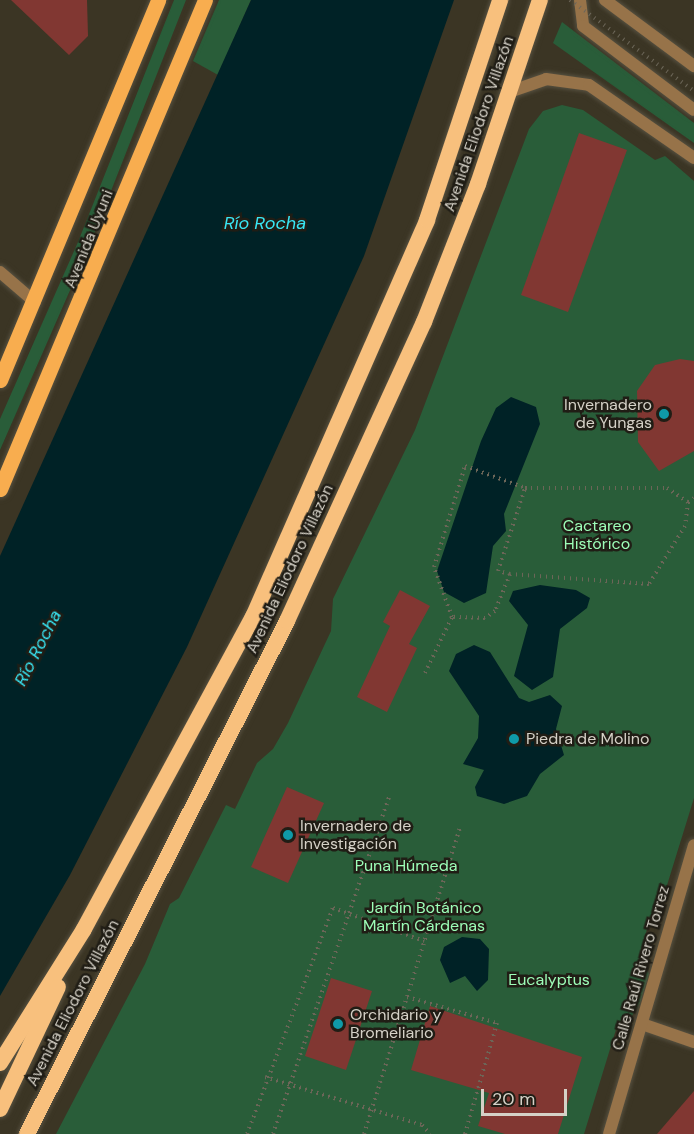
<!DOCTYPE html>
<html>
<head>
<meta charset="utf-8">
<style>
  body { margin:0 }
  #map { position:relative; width:694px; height:1134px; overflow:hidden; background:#3b3524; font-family:"DM Sans",sans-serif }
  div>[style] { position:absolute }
  .green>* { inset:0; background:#295d39 }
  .water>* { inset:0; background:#002226 }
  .building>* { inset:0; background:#813732 }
  .path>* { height:4px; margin-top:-2px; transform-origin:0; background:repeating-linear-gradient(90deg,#6c6658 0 1.5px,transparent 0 6px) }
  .roads { filter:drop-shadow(0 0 2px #575141) drop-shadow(0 0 2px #575141) }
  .minor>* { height:12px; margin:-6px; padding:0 6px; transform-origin:6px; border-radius:6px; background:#977349 }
  .primary>* { height:15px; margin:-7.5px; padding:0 7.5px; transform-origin:7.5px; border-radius:7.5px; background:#f8ad4f }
  .trunk>* { height:16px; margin:-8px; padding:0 8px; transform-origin:8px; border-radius:8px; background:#f8c07d }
  .path-bridge>* { height:4px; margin-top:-2px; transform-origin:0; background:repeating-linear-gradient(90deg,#6c6658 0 1.5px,transparent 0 6px) }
  .dots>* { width:16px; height:16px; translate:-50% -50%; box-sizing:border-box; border:3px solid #201d15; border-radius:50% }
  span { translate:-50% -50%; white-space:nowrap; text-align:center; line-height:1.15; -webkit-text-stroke:5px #201d15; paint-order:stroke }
  .street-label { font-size:16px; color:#d5d1c7 }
  .poi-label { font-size:16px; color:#d5d1c7 }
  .right { translate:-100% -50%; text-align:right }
  .left { translate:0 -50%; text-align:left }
  .park-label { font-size:16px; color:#9dfeb8 }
  .water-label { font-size:18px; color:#38e6f4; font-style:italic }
  .scale { position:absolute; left:481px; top:1089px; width:86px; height:27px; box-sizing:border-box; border:3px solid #d5d1c7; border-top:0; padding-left:8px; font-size:18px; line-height:21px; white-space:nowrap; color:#d5d1c7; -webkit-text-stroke:4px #201d15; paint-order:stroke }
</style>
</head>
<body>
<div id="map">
  <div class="green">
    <div style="clip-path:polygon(174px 0,186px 0,89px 247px,0 450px,0 419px,78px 242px)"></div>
    <div style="clip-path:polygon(219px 0,251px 0,218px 75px,193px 61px)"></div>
    <div style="clip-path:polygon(562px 22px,694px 123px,694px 143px,553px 43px)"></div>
    <div style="clip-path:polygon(562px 105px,583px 110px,655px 160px,665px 156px,694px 181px,694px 798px,655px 924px,648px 926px,639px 956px,649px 974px,640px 1003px,628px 1022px,618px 1023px,584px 1134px,56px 1134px,145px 964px,170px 904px,179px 898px,226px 805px,235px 809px,257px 763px,273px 749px,288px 723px,331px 631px,333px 599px,415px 430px,529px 129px,543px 111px)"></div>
  </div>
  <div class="water">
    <div style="clip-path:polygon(251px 0,454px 0,364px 256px,187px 647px,70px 875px,0 996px,0 556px)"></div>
    <div style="clip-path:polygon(511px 397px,536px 407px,540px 424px,504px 514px,506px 531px,493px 546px,486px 593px,464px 603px,444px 592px,437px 571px,481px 441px,496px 408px)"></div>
    <div style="clip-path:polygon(540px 585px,576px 590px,590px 598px,587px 608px,560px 629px,553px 677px,532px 690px,514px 676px,528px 625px,509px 601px,513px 591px)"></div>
    <div style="clip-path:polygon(474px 645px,490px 652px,519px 698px,529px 702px,550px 695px,562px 706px,556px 729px,564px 755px,540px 774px,527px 796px,504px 804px,477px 796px,475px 787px,484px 770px,463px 764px,478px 738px,479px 716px,449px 671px,456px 654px)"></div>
    <div style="clip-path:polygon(462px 937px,480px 939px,489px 949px,488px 980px,477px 991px,465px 976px,450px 983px,440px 960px,444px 947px)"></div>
  </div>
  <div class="building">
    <div style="clip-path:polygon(11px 0,87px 0,88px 36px,69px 55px)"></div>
    <div style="clip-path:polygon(579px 133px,627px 150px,568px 312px,521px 295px)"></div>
    <div style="clip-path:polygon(680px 359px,694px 361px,694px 451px,659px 471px,638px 442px,637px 391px,655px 365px)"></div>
    <div style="clip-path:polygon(400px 590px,430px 606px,409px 644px,417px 648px,387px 712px,357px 697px,390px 626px,383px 622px)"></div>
    <div style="clip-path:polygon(287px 787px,324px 803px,288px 883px,251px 867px)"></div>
    <div style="clip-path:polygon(331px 978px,372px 991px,346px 1070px,305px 1056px)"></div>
    <div style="clip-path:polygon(430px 1006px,582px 1057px,558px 1134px,505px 1134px,478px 1126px,489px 1093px,411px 1070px)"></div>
    <div style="clip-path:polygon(694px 1091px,694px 1134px,657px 1134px)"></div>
  </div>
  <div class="path">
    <div style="left:688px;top:502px;width:7px;rotate:-34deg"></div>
    <div style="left:510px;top:574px;width:12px;rotate:-166deg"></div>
    <div style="left:498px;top:571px;width:87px;rotate:-72deg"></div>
    <div style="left:425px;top:673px;width:62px;rotate:-64.3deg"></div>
    <div style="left:452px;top:617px;width:53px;rotate:-109.8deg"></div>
    <div style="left:434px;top:567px;width:106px;rotate:-72.9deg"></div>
    <div style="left:465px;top:466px;width:64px;rotate:20.1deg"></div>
    <div style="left:525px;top:488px;width:142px"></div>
    <div style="left:667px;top:488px;width:25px;rotate:34deg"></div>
    <div style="left:688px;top:502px;width:24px;rotate:97deg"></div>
    <div style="left:685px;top:526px;width:68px;rotate:121.8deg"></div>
    <div style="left:649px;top:584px;width:139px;rotate:-175.9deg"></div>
    <div style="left:510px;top:574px;width:40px;rotate:112deg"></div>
    <div style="left:495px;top:611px;width:12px;rotate:145deg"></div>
    <div style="left:485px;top:618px;width:33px;rotate:-178deg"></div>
    <div style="left:407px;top:997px;width:94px;rotate:16.1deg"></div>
    <div style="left:497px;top:1023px;width:116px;rotate:106.1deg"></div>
    <div style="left:265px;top:1077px;width:164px;rotate:17deg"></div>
    <div style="left:422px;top:1125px;width:12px;rotate:48deg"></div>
    <div style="left:247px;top:1134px;width:242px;rotate:-69.2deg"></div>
    <div style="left:333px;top:908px;width:97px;rotate:19.9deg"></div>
    <div style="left:273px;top:1134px;width:359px;rotate:-71deg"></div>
    <div style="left:364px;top:1134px;width:321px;rotate:-72.6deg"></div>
  </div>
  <div class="roads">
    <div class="minor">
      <div style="left:580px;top:0;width:26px;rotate:83deg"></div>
      <div style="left:583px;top:26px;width:139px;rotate:37.1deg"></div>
      <div style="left:605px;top:0;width:111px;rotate:36.6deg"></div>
      <div style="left:512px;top:91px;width:36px;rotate:-19deg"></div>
      <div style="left:546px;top:79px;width:43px;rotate:7.9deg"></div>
      <div style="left:589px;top:85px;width:128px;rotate:34.8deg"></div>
      <div style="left:0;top:272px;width:46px;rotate:40.6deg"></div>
      <div style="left:642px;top:1024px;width:55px;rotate:19.1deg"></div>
      <div style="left:609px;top:1134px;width:301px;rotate:-73.6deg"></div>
    </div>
    <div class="primary">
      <div style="left:0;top:380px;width:412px;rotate:-67.4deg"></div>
      <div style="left:0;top:489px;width:530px;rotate:-67.26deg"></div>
    </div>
    <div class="trunk">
      <div style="left:0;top:1063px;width:158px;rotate:-57.9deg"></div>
      <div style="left:84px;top:929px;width:355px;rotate:-61.6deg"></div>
      <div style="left:253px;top:617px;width:433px;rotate:-66.3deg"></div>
      <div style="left:427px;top:220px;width:232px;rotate:-71.6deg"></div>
      <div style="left:0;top:1109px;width:135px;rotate:-64.6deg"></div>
      <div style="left:27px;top:1134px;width:575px;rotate:-63.12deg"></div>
      <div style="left:287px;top:621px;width:329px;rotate:-65.4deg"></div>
      <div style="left:424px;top:322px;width:148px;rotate:-68.6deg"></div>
      <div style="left:478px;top:184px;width:194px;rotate:-71.4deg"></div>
    </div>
  </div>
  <div class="path-bridge">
    <div style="left:570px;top:0;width:154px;rotate:36.3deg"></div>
  </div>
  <div class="dots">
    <div style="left:664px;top:414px;background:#0f9aa8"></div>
    <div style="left:514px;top:739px;background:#0f9aa8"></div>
    <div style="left:288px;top:835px;background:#0f9aa8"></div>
    <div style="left:338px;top:1024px;background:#0f9aa8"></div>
  </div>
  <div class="street-label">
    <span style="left:479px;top:124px;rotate:-71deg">Avenida Eliodoro Villazón</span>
    <span style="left:89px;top:239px;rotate:-68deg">Avenida Uyuni</span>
    <span style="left:290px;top:569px;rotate:-65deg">Avenida Eliodoro Villazón</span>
    <span style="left:641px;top:968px;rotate:-74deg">Calle Raúl Rivero Torrez</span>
    <span style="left:73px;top:1003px;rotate:-63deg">Avenida Eliodoro Villazón</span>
  </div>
  <div class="poi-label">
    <span class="right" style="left:652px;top:414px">Invernadero<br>de Yungas</span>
    <span class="left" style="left:526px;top:739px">Piedra de Molino</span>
    <span class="left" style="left:300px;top:835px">Invernadero de<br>Investigación</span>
    <span class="left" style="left:350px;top:1024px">Orchidario y<br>Bromeliario</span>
  </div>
  <div class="park-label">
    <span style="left:597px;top:535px">Cactareo<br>Histórico</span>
    <span style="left:406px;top:866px">Puna Húmeda</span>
    <span style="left:424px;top:917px">Jardín Botánico<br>Martín Cárdenas</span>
    <span style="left:549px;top:980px">Eucalyptus</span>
  </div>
  <div class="water-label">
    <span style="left:265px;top:223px">Río Rocha</span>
    <span style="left:38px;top:648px;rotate:-63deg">Río Rocha</span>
  </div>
  <div class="scale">20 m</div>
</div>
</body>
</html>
